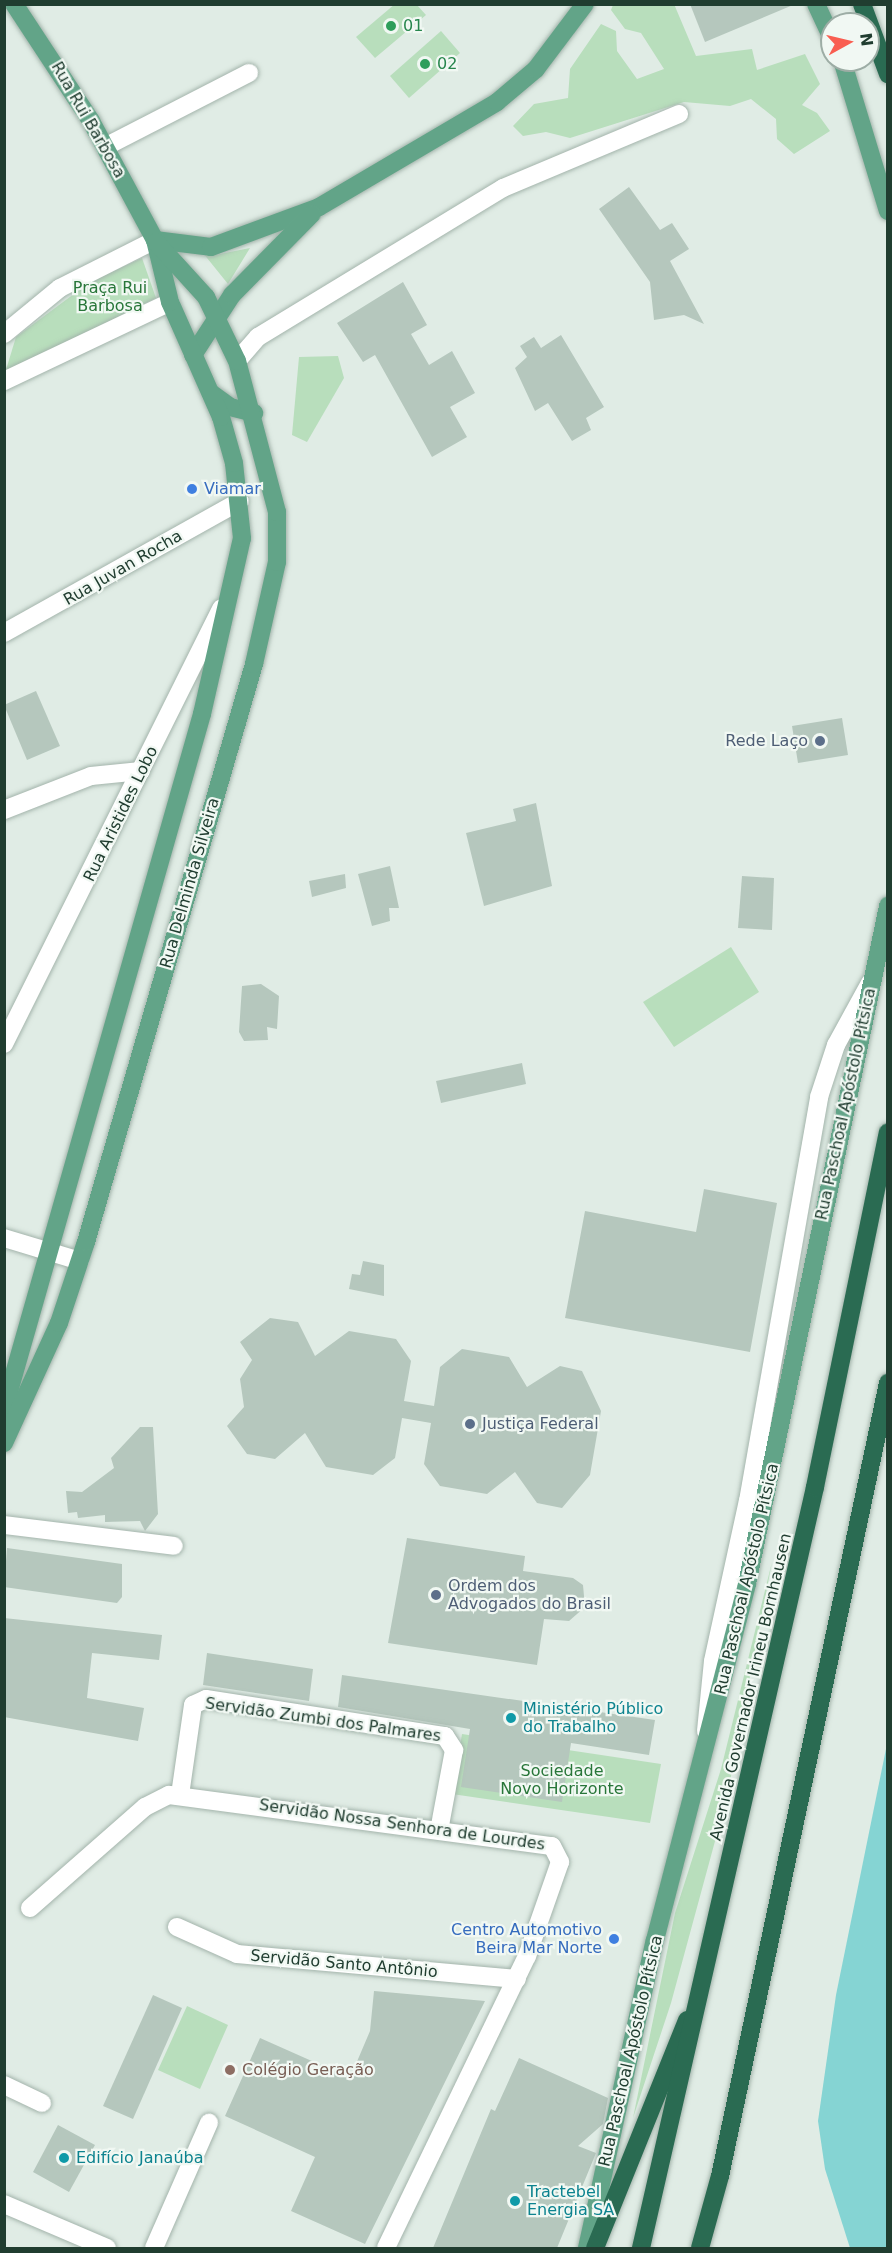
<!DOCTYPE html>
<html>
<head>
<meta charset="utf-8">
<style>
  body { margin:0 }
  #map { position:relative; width:892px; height:2253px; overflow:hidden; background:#e0ece5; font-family:"DejaVu Sans",sans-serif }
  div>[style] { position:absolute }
  .green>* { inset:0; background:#b8debc }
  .water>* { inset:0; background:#85d4d3 }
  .building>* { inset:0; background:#b5c7bd }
  .roads { filter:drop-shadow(0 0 2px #a3b4ab) drop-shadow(0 0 2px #a3b4ab) }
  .minor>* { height:18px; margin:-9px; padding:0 9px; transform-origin:9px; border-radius:9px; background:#fff }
  .major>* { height:18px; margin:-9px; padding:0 9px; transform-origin:9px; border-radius:9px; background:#62a488 }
  .highway>* { height:18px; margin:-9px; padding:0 9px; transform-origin:9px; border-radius:9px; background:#2a6b52 }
  .dots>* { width:16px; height:16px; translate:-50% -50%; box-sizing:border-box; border:3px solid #f1f8f3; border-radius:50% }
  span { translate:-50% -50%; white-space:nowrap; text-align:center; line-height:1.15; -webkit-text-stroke:4.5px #f1f8f3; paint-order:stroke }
  .leisure-label { font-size:16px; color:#27864d }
  .left { translate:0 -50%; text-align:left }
  .street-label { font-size:16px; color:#203d30 }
  .park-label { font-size:16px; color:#287639 }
  .shop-label { font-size:16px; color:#366cbe }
  .right { translate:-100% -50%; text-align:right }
  .service-label { font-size:16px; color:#4e5e75 }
  .culture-label { font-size:16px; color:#0d838f }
  .education-label { font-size:16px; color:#785e54 }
  .frame { position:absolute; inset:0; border:6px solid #203d30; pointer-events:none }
  .north { position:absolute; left:820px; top:12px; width:60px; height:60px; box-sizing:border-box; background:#f1f8f3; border:2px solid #9dada5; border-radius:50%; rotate:82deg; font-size:16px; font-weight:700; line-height:24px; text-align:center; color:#203d30 }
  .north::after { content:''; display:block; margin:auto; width:21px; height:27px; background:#f95e51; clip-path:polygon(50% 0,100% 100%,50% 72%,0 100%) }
</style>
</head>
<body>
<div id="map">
  <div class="green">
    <div style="clip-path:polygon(395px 4px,417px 5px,426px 15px,375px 58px,356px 37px)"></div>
    <div style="clip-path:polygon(674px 4px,696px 56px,752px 49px,757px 70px,805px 54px,820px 84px,802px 105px,817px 113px,830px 131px,794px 154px,777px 139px,776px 119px,751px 99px,730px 106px,684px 102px,570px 138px,546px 132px,523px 136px,513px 126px,534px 104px,568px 98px,570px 69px,601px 24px,616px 31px,617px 51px,637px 79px,664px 69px,641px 33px,625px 29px,611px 10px,613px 5px)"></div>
    <div style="clip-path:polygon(441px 31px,460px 53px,409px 98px,390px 76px)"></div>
    <div style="clip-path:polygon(250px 248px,228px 284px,203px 253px,215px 255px)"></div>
    <div style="clip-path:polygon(142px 258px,156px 298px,5px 373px,16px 337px,90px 282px)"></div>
    <div style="clip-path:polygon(338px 356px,344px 378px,307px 442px,292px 435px,299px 357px)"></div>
    <div style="clip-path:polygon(731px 947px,759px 992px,674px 1047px,643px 1002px)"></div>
    <div style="clip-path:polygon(772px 1562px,727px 1797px,671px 2003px,633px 2118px,675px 1913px,721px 1769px)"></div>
    <div style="clip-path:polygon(462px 1734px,661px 1764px,650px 1823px,452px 1794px)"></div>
    <div style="clip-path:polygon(187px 2006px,228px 2025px,200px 2089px,158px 2070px)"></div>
  </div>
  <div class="water">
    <div style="clip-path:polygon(887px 1744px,887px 2248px,850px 2248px,825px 2169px,818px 2121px,836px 1995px)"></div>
  </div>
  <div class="building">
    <div style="clip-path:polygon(690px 4px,793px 4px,793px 5px,705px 42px)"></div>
    <div style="clip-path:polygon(629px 187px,660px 230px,672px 223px,689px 249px,670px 261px,704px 324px,684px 315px,654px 320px,650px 282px,599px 209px)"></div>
    <div style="clip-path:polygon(403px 282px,427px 325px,411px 334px,429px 365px,452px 351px,475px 393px,450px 407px,467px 437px,432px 457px,375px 355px,363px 362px,337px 323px)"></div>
    <div style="clip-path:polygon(561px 335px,604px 407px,586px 418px,591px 430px,572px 441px,548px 403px,535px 411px,515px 368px,527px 357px,520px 346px,534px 337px,541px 348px)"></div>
    <div style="clip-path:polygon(36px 691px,60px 746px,27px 760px,4px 705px)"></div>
    <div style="clip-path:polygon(842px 718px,848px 755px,798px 763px,792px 726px)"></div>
    <div style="clip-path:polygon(536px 803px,552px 886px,484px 906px,466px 833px,516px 821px,513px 809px)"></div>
    <div style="clip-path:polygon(390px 866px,399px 908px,389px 908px,390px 921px,372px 926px,358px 874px)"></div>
    <div style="clip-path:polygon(345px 874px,346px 888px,312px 897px,309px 881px)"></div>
    <div style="clip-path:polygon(742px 876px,774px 878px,772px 930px,738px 928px)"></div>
    <div style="clip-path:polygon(261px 984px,279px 996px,277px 1029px,267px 1027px,268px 1040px,244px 1041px,239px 1032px,242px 986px)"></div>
    <div style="clip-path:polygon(522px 1063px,526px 1084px,441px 1103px,436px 1081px)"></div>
    <div style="clip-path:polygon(704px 1189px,777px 1203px,750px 1352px,565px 1318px,585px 1211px,696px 1232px)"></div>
    <div style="clip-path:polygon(363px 1261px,384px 1265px,384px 1296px,349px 1289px,352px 1274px,360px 1275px)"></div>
    <div style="clip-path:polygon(270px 1318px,298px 1322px,315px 1356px,349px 1331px,396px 1339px,411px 1361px,404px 1401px,434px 1406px,440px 1367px,462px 1349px,509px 1357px,527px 1387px,560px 1366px,582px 1371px,601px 1411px,590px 1475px,562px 1508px,537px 1503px,515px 1472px,487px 1494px,440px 1486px,424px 1464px,431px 1423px,402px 1418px,395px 1458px,373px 1475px,326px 1467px,305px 1433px,275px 1459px,247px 1454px,227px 1426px,244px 1407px,240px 1379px,252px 1360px,240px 1342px)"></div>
    <div style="clip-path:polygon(140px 1427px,153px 1427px,158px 1514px,145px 1531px,140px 1521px,105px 1522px,105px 1515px,78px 1518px,77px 1512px,68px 1513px,66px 1491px,82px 1492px,114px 1468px,111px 1458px)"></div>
    <div style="clip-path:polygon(407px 1538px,525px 1556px,523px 1571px,573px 1578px,583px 1585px,585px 1607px,569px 1621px,544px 1619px,537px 1665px,388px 1643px)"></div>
    <div style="clip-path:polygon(7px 1548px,122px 1564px,122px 1597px,117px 1603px,4px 1587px)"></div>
    <div style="clip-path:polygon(4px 1618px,162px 1635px,159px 1660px,92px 1653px,87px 1698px,144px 1708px,138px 1741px,4px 1717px)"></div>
    <div style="clip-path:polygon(207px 1653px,313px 1669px,309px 1701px,203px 1685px)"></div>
    <div style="clip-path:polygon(342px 1675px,655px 1720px,649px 1755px,571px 1743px,562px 1802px,461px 1787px,470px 1729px,338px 1707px)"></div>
    <div style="clip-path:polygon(374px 1991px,485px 2001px,365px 2244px,291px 2211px,315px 2157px,225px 2116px,260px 2038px,350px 2078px,370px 2031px)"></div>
    <div style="clip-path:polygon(153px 1995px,182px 2008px,133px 2119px,103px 2106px)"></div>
    <div style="clip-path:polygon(519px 2058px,608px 2098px,603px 2124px,578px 2146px,596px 2153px,557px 2248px,433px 2248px,491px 2109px,495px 2111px)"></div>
    <div style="clip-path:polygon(58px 2125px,95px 2145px,69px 2192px,33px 2172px)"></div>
  </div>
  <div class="roads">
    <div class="minor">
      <div style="left:105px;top:147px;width:162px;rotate:-27.2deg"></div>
      <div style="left:4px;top:334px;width:72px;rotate:-39.4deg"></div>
      <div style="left:60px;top:288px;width:106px;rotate:-26.8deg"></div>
      <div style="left:237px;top:361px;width:32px;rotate:-49deg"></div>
      <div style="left:258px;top:337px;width:287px;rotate:-31.3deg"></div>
      <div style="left:503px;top:188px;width:191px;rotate:-22.8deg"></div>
      <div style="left:4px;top:381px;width:184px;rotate:-25.4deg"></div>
      <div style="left:4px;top:633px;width:270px;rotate:-29.2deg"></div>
      <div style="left:4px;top:810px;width:93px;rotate:-21.3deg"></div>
      <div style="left:91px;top:776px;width:50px;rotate:-5.7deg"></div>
      <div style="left:4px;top:1044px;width:487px;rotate:-63.5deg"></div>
      <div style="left:4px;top:1238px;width:79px;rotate:16.8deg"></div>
      <div style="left:4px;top:1525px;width:171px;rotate:7deg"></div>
      <div style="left:706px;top:1731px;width:70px;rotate:-84.3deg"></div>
      <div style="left:713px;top:1661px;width:164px;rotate:-77.7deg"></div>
      <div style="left:748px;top:1501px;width:410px;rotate:-80deg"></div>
      <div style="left:819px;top:1097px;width:55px;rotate:-71.9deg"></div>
      <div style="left:836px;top:1045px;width:71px;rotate:-61.3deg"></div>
      <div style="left:180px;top:1795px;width:91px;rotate:-81.8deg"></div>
      <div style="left:193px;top:1705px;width:14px;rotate:-25deg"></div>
      <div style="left:206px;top:1699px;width:242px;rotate:8.8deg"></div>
      <div style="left:445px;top:1736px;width:17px;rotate:57deg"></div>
      <div style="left:454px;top:1750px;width:82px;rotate:100.5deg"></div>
      <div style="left:30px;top:1908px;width:153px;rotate:-41.3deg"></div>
      <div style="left:145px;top:1807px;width:27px;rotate:-27deg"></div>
      <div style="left:169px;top:1795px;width:386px;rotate:7.6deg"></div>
      <div style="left:552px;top:1846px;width:18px;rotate:63deg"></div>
      <div style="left:560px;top:1862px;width:100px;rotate:109.3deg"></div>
      <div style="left:527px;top:1956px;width:324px;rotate:115.8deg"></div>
      <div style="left:177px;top:1927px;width:66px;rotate:24.2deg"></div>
      <div style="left:237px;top:1954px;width:281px;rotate:5.1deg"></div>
      <div style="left:4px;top:2085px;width:42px;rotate:25.3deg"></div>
      <div style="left:4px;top:2204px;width:112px;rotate:23.1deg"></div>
      <div style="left:154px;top:2248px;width:137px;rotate:-66.3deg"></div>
    </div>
    <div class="major">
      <div style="left:816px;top:4px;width:38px;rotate:65deg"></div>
      <div style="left:842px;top:60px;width:158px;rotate:73.1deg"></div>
      <div style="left:155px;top:240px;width:56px;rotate:7.1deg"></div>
      <div style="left:211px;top:247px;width:115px;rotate:-20.3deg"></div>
      <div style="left:319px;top:207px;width:207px;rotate:-30.5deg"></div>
      <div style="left:497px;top:102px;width:51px;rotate:-40.2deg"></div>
      <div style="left:536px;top:69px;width:81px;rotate:-53deg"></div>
      <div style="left:193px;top:355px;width:72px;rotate:-57deg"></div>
      <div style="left:232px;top:295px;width:114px;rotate:-45.4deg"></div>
      <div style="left:211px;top:393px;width:24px;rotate:36deg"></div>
      <div style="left:230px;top:407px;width:25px;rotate:14deg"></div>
      <div style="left:4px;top:1409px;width:723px;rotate:-74.1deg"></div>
      <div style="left:202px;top:714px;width:180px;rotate:-77.2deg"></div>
      <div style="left:242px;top:538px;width:75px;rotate:-96.1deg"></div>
      <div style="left:234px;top:463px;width:48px;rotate:-105.8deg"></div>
      <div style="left:221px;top:417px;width:126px;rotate:-113.9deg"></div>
      <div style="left:170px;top:302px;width:64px;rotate:-103.6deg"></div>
      <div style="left:155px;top:240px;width:135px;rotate:-118.3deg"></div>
      <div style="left:91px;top:121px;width:140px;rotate:-123.3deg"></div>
      <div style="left:4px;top:1443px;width:132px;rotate:-65.4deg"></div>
      <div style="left:59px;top:1323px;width:85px;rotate:-71.6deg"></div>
      <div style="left:86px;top:1242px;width:602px;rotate:-73.79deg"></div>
      <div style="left:254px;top:664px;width:105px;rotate:-77.3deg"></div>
      <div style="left:277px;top:562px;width:50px;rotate:-90deg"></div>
      <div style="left:277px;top:512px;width:156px;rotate:-104.8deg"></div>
      <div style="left:237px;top:361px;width:71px;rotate:-115.8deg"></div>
      <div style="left:206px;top:297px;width:74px;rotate:-132.3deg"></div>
      <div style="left:587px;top:2248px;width:315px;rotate:-77.6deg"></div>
      <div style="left:655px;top:1940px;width:368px;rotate:-75.5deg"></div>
      <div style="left:747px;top:1584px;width:693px;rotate:-78.25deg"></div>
    </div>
    <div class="highway">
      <div style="left:862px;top:4px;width:75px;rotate:69.6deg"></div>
      <div style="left:595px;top:2248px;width:246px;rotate:-68deg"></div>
      <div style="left:641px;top:2248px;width:781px;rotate:-77.12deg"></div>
      <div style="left:815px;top:1487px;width:362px;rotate:-78.4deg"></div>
      <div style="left:700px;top:2248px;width:75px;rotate:-74.5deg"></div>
      <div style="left:720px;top:2176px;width:811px;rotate:-78.04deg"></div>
    </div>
  </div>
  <div class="dots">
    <div style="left:391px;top:26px;background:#2e9e5b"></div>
    <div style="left:425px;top:64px;background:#2e9e5b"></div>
    <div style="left:192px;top:489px;background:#3f7fe0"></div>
    <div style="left:820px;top:741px;background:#5c6f8a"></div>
    <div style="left:470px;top:1424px;background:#5c6f8a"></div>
    <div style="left:436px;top:1595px;background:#5c6f8a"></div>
    <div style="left:511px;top:1718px;background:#0f9aa8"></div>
    <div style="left:614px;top:1939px;background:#3f7fe0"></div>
    <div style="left:230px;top:2070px;background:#8d6e63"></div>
    <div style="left:64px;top:2158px;background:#0f9aa8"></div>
    <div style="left:515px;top:2201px;background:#0f9aa8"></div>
  </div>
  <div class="leisure-label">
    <span class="left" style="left:403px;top:26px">01</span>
    <span class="left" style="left:437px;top:64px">02</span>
  </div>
  <div class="street-label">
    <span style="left:88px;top:120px;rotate:60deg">Rua Rui Barbosa</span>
    <span style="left:123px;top:568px;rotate:-30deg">Rua Juvan Rocha</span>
    <span style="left:121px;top:814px;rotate:-64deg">Rua Aristides Lobo</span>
    <span style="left:190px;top:883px;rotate:-74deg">Rua Delminda Silveira</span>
    <span style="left:846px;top:1104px;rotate:-78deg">Rua Paschoal Apóstolo Pítsica</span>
    <span style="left:747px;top:1579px;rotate:-77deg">Rua Paschoal Apóstolo Pítsica</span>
    <span style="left:751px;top:1687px;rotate:-77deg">Avenida Governador Irineu Bornhausen</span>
    <span style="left:323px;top:1720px;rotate:8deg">Servidão Zumbi dos Palmares</span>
    <span style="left:402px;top:1825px;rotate:8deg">Servidão Nossa Senhora de Lourdes</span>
    <span style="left:344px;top:1964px;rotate:5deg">Servidão Santo Antônio</span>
    <span style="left:631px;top:2051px;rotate:-77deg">Rua Paschoal Apóstolo Pítsica</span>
  </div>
  <div class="park-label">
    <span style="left:110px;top:297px">Praça Rui<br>Barbosa</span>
    <span style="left:562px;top:1780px">Sociedade<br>Novo Horizonte</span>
  </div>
  <div class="shop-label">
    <span class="left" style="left:204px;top:489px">Viamar</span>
    <span class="right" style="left:602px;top:1939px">Centro Automotivo<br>Beira Mar Norte</span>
  </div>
  <div class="service-label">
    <span class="right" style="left:808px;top:741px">Rede Laço</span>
    <span class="left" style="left:482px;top:1424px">Justiça Federal</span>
    <span class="left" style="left:448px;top:1595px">Ordem dos<br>Advogados do Brasil</span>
  </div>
  <div class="culture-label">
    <span class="left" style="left:523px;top:1718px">Ministério Público<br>do Trabalho</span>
    <span class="left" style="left:76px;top:2158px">Edifício Janaúba</span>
    <span class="left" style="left:527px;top:2201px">Tractebel<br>Energia SA</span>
  </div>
  <div class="education-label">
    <span class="left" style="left:242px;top:2070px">Colégio Geração</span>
  </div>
  <div class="frame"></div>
  <div class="north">N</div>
</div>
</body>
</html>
